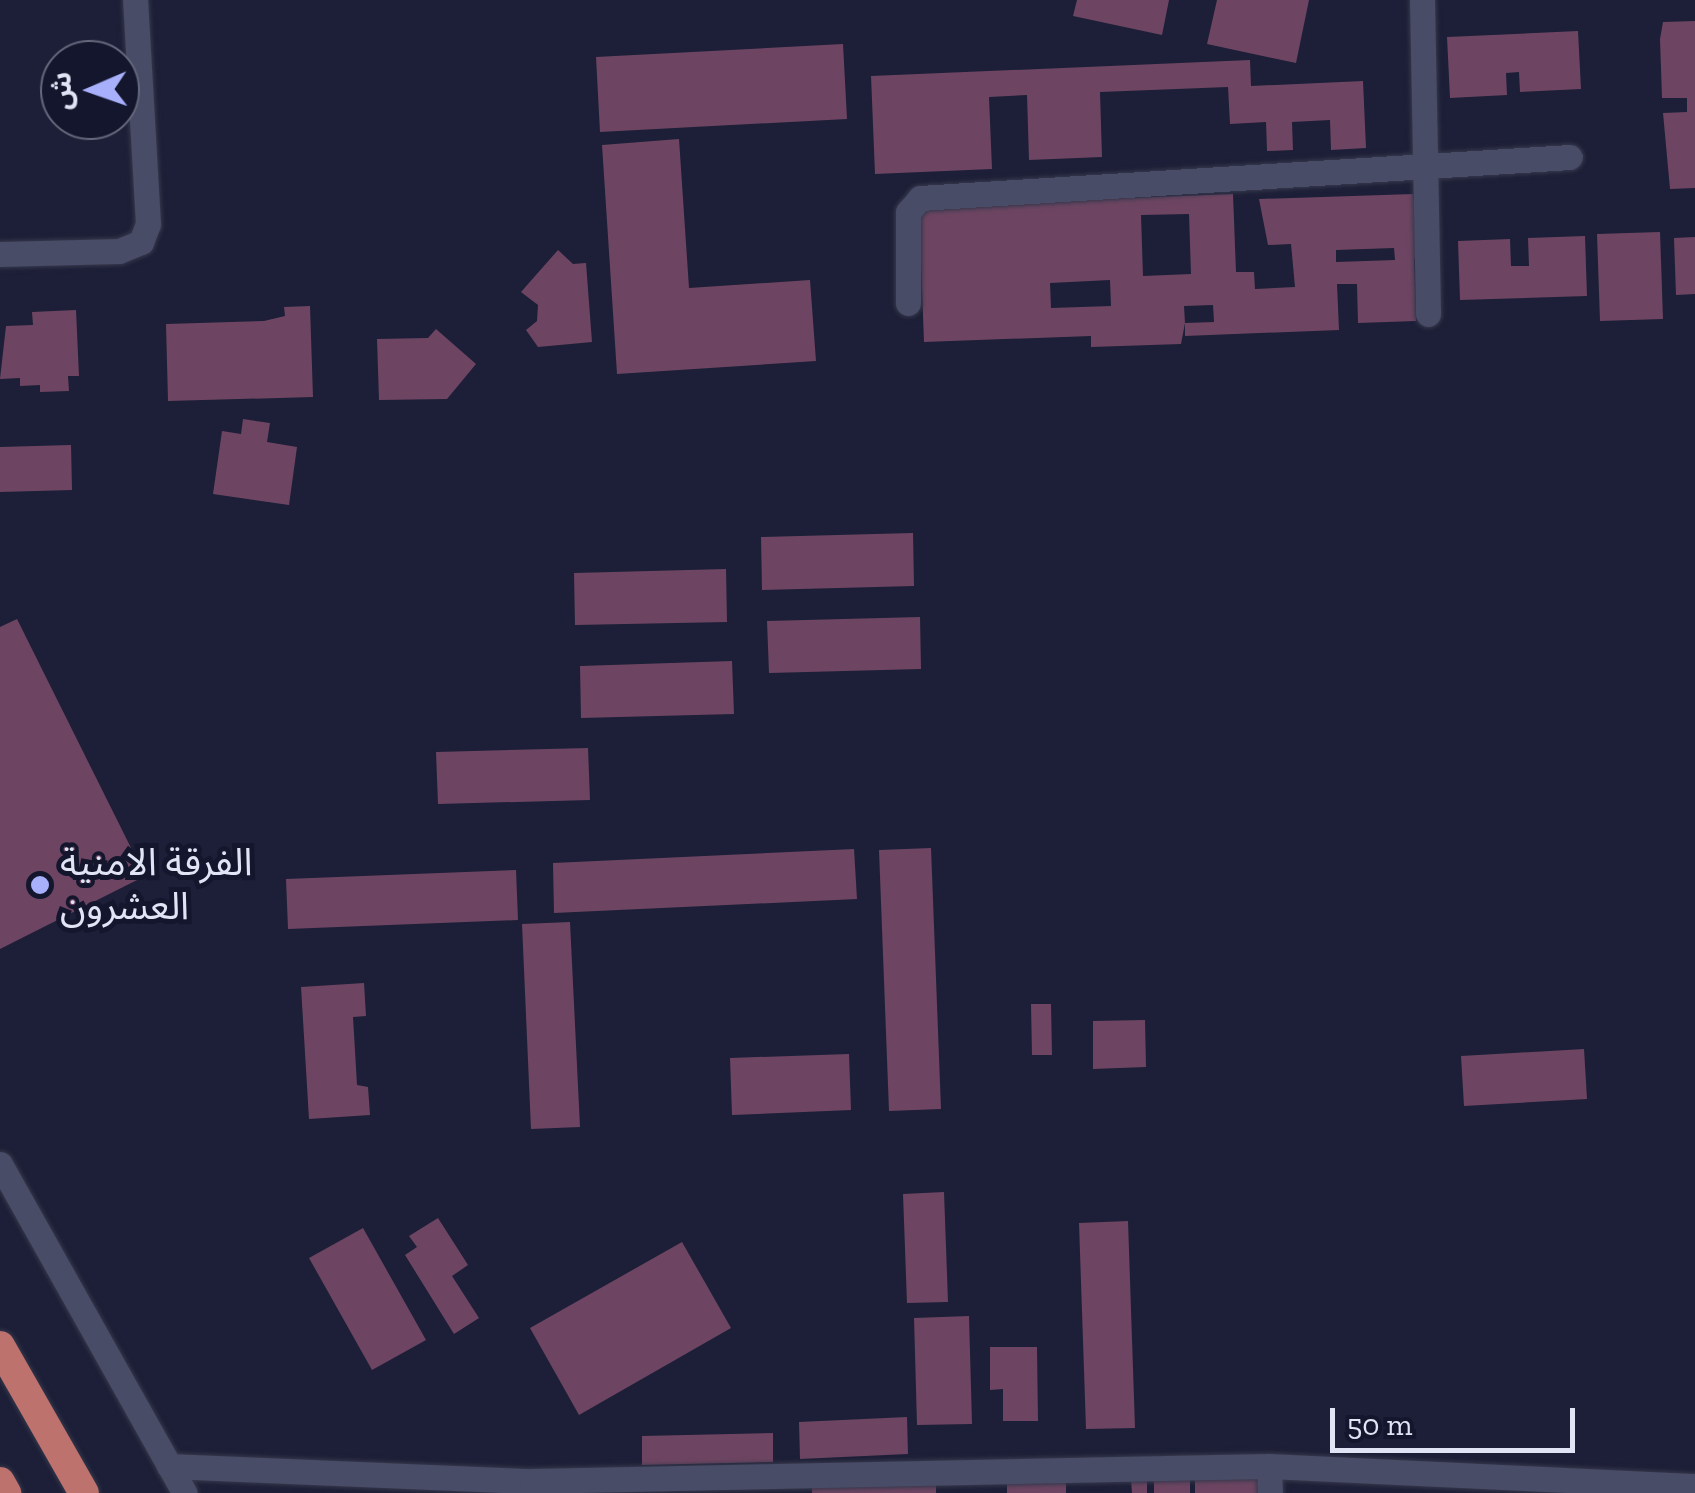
<!DOCTYPE html>
<html>
<head>
<meta charset="utf-8">
<style>
  body { margin:0 }
  #map { position:relative; width:1695px; height:1493px; overflow:hidden; background:#1c1f37; font-family:"Zilla Slab","Noto Sans Arabic",serif }
  div>[style] { position:absolute }
  .building>* { inset:0; background:#6d4562 }
  .roads { filter:drop-shadow(0 0 2px #37384c) drop-shadow(0 0 2px #37384c) }
  .minor>* { height:25px; margin:-12.5px; padding:0 12.5px; transform-origin:12.5px; border-radius:12.5px; background:#484c66 }
  .trunk>* { height:30px; margin:-15px; padding:0 15px; transform-origin:15px; border-radius:15px; background:#bd726e }
  .dots>* { width:28px; height:28px; translate:-50% -50%; box-sizing:border-box; border:5px solid #13162c; border-radius:50% }
  span { translate:-50% -50%; white-space:nowrap; text-align:center; line-height:1.15; -webkit-text-stroke:10px #13162c; paint-order:stroke }
  .poi-label { font-size:38px; color:#e0e4f4 }
  .left { translate:0 -50%; text-align:left }
  .north { position:absolute; left:40px; top:40px; width:100px; height:100px; box-sizing:border-box; background:#13162c; border:2px solid #65687c; border-radius:50%; rotate:268deg; font-size:28px; font-weight:700; line-height:40px; text-align:center; color:#e0e4f4 }
  .north::after { content:''; display:block; margin:auto; width:35px; height:45px; background:#a8b0fc; clip-path:polygon(50% 0,100% 100%,50% 72%,0 100%) }
  .scale { position:absolute; left:1330px; top:1408px; width:245px; height:45px; box-sizing:border-box; border:5px solid #e0e4f4; border-top:0; padding-left:12px; font-size:30px; line-height:35px; white-space:nowrap; color:#e0e4f4; -webkit-text-stroke:8px #13162c; paint-order:stroke }
</style>
</head>
<body>
<div id="map">
  <div class="building">
    <div style="clip-path:polygon(1077px 0,1169px 0,1162px 35px,1073px 16px)"></div>
    <div style="clip-path:polygon(1217px 0,1309px 0,1296px 63px,1207px 44px)"></div>
    <div style="clip-path:polygon(1695px 21px,1695px 188px,1670px 189px,1663px 113px,1687px 112px,1687px 98px,1662px 98px,1660px 39px,1663px 22px)"></div>
    <div style="clip-path:polygon(1578px 31px,1581px 89px,1520px 92px,1519px 72px,1506px 73px,1507px 95px,1450px 98px,1447px 37px)"></div>
    <div style="clip-path:polygon(843px 44px,847px 119px,600px 132px,596px 57px)"></div>
    <div style="clip-path:polygon(1250px 60px,1251px 86px,1363px 81px,1366px 148px,1331px 150px,1330px 120px,1292px 122px,1293px 150px,1267px 151px,1266px 122px,1230px 124px,1228px 87px,1100px 92px,1102px 157px,1029px 160px,1027px 95px,989px 97px,992px 169px,875px 174px,871px 76px)"></div>
    <div style="clip-path:polygon(679px 139px,689px 288px,810px 280px,816px 361px,617px 374px,602px 145px)"></div>
    <div style="clip-path:polygon(evenodd,1233px 194px,1236px 272px,1254px 272px,1255px 289px,1295px 287px,1291px 244px,1268px 245px,1259px 199px,1413px 194px,1421px 259px,1414px 259px,1416px 321px,1358px 323px,1357px 284px,1337px 284px,1339px 330px,1185px 336px,1185px 323px,1181px 344px,1091px 347px,1091px 336px,924px 342px,919px 206px,1233px 194px,1189px 214px,1191px 274px,1143px 276px,1141px 215px,1189px 214px,1233px 194px,1394px 248px,1395px 260px,1336px 262px,1336px 250px,1394px 248px,1233px 194px,1110px 280px,1111px 306px,1051px 308px,1050px 283px,1110px 280px,1233px 194px,1213px 305px,1214px 322px,1185px 323px,1184px 306px,1213px 305px)"></div>
    <div style="clip-path:polygon(1660px 232px,1663px 319px,1600px 321px,1597px 234px)"></div>
    <div style="clip-path:polygon(1585px 236px,1587px 296px,1460px 300px,1458px 241px,1510px 239px,1511px 266px,1529px 266px,1528px 238px)"></div>
    <div style="clip-path:polygon(1695px 237px,1695px 294px,1676px 295px,1674px 238px)"></div>
    <div style="clip-path:polygon(558px 250px,573px 264px,586px 263px,592px 342px,538px 347px,526px 330px,537px 321px,538px 305px,521px 292px)"></div>
    <div style="clip-path:polygon(310px 306px,313px 397px,168px 401px,166px 324px,264px 321px,285px 316px,284px 307px)"></div>
    <div style="clip-path:polygon(76px 310px,79px 376px,68px 376px,69px 391px,40px 392px,40px 385px,20px 386px,20px 378px,0 379px,6px 326px,33px 325px,32px 312px)"></div>
    <div style="clip-path:polygon(436px 329px,476px 364px,447px 399px,379px 400px,377px 339px,428px 338px)"></div>
    <div style="clip-path:polygon(243px 419px,270px 423px,267px 442px,297px 447px,289px 505px,213px 494px,222px 431px,241px 434px)"></div>
    <div style="clip-path:polygon(71px 445px,72px 490px,0 492px,0 447px)"></div>
    <div style="clip-path:polygon(913px 533px,914px 586px,762px 590px,761px 537px)"></div>
    <div style="clip-path:polygon(726px 569px,727px 622px,575px 625px,574px 573px)"></div>
    <div style="clip-path:polygon(920px 617px,921px 669px,769px 673px,767px 621px)"></div>
    <div style="clip-path:polygon(17px 619px,145px 876px,0 949px,0 627px)"></div>
    <div style="clip-path:polygon(732px 661px,734px 714px,581px 718px,580px 666px)"></div>
    <div style="clip-path:polygon(588px 748px,590px 800px,438px 804px,436px 752px)"></div>
    <div style="clip-path:polygon(931px 848px,941px 1109px,889px 1111px,879px 850px)"></div>
    <div style="clip-path:polygon(854px 849px,857px 899px,554px 913px,553px 863px)"></div>
    <div style="clip-path:polygon(516px 870px,518px 920px,288px 929px,286px 879px)"></div>
    <div style="clip-path:polygon(570px 922px,580px 1127px,531px 1129px,522px 924px)"></div>
    <div style="clip-path:polygon(364px 983px,366px 1016px,353px 1017px,357px 1085px,368px 1087px,370px 1115px,309px 1119px,301px 987px)"></div>
    <div style="clip-path:polygon(1031px 1004px,1051px 1004px,1052px 1055px,1032px 1055px)"></div>
    <div style="clip-path:polygon(1145px 1020px,1146px 1067px,1093px 1069px,1093px 1021px)"></div>
    <div style="clip-path:polygon(1584px 1049px,1587px 1099px,1464px 1106px,1461px 1056px)"></div>
    <div style="clip-path:polygon(849px 1054px,851px 1110px,732px 1115px,730px 1058px)"></div>
    <div style="clip-path:polygon(944px 1192px,948px 1302px,907px 1303px,903px 1194px)"></div>
    <div style="clip-path:polygon(438px 1218px,468px 1265px,452px 1276px,479px 1318px,454px 1334px,405px 1255px,417px 1247px,409px 1236px)"></div>
    <div style="clip-path:polygon(1128px 1221px,1135px 1428px,1086px 1429px,1079px 1223px)"></div>
    <div style="clip-path:polygon(363px 1228px,426px 1340px,372px 1370px,309px 1258px)"></div>
    <div style="clip-path:polygon(682px 1242px,731px 1328px,579px 1415px,530px 1328px)"></div>
    <div style="clip-path:polygon(969px 1316px,972px 1424px,917px 1425px,914px 1318px)"></div>
    <div style="clip-path:polygon(990px 1347px,1037px 1347px,1038px 1421px,1003px 1421px,1003px 1389px,990px 1390px)"></div>
    <div style="clip-path:polygon(907px 1417px,908px 1454px,800px 1459px,799px 1422px)"></div>
    <div style="clip-path:polygon(773px 1433px,773px 1462px,642px 1465px,642px 1436px)"></div>
    <div style="clip-path:polygon(1190px 1471px,1190px 1493px,1154px 1493px,1154px 1473px)"></div>
    <div style="clip-path:polygon(1066px 1476px,1066px 1493px,1007px 1493px,1007px 1479px)"></div>
    <div style="clip-path:polygon(1195px 1476px,1259px 1476px,1260px 1493px,1195px 1493px)"></div>
    <div style="clip-path:polygon(936px 1479px,936px 1493px,812px 1493px,812px 1484px)"></div>
    <div style="clip-path:polygon(1131px 1480px,1147px 1480px,1147px 1493px,1132px 1493px)"></div>
  </div>
  <div class="roads">
    <div class="minor">
      <div style="left:1422px;top:0;width:314px;rotate:88.9deg"></div>
      <div style="left:0;top:254px;width:119px;rotate:-1.4deg"></div>
      <div style="left:119px;top:251px;width:24px;rotate:-22deg"></div>
      <div style="left:141px;top:242px;width:19px;rotate:-69deg"></div>
      <div style="left:148px;top:224px;width:224px;rotate:-93.3deg"></div>
      <div style="left:908px;top:303px;width:91px;rotate:-90deg"></div>
      <div style="left:908px;top:212px;width:18px;rotate:-49deg"></div>
      <div style="left:920px;top:198px;width:651px;rotate:-3.61deg"></div>
      <div style="left:0;top:1164px;width:377px;rotate:60.7deg"></div>
      <div style="left:169px;top:1466px;width:363px;rotate:2.4deg"></div>
      <div style="left:532px;top:1481px;width:737px;rotate:-1.17deg"></div>
      <div style="left:1269px;top:1466px;width:426px;rotate:2.7deg"></div>
      <div style="left:1269px;top:1466px;width:27px;rotate:88deg"></div>
    </div>
    <div class="trunk">
      <div style="left:0;top:1346px;width:169px;rotate:60.3deg"></div>
      <div style="left:0;top:1482px;width:13px;rotate:61deg"></div>
    </div>
  </div>
  <div class="dots">
    <div style="left:40px;top:885px;background:#a8b0fc"></div>
  </div>
  <div class="poi-label">
    <span class="left" style="left:60px;top:885px">الفرقة الامنية<br>العشرون</span>
  </div>
  <div class="north">ش</div>
  <div class="scale">50 m</div>
</div>
</body>
</html>
